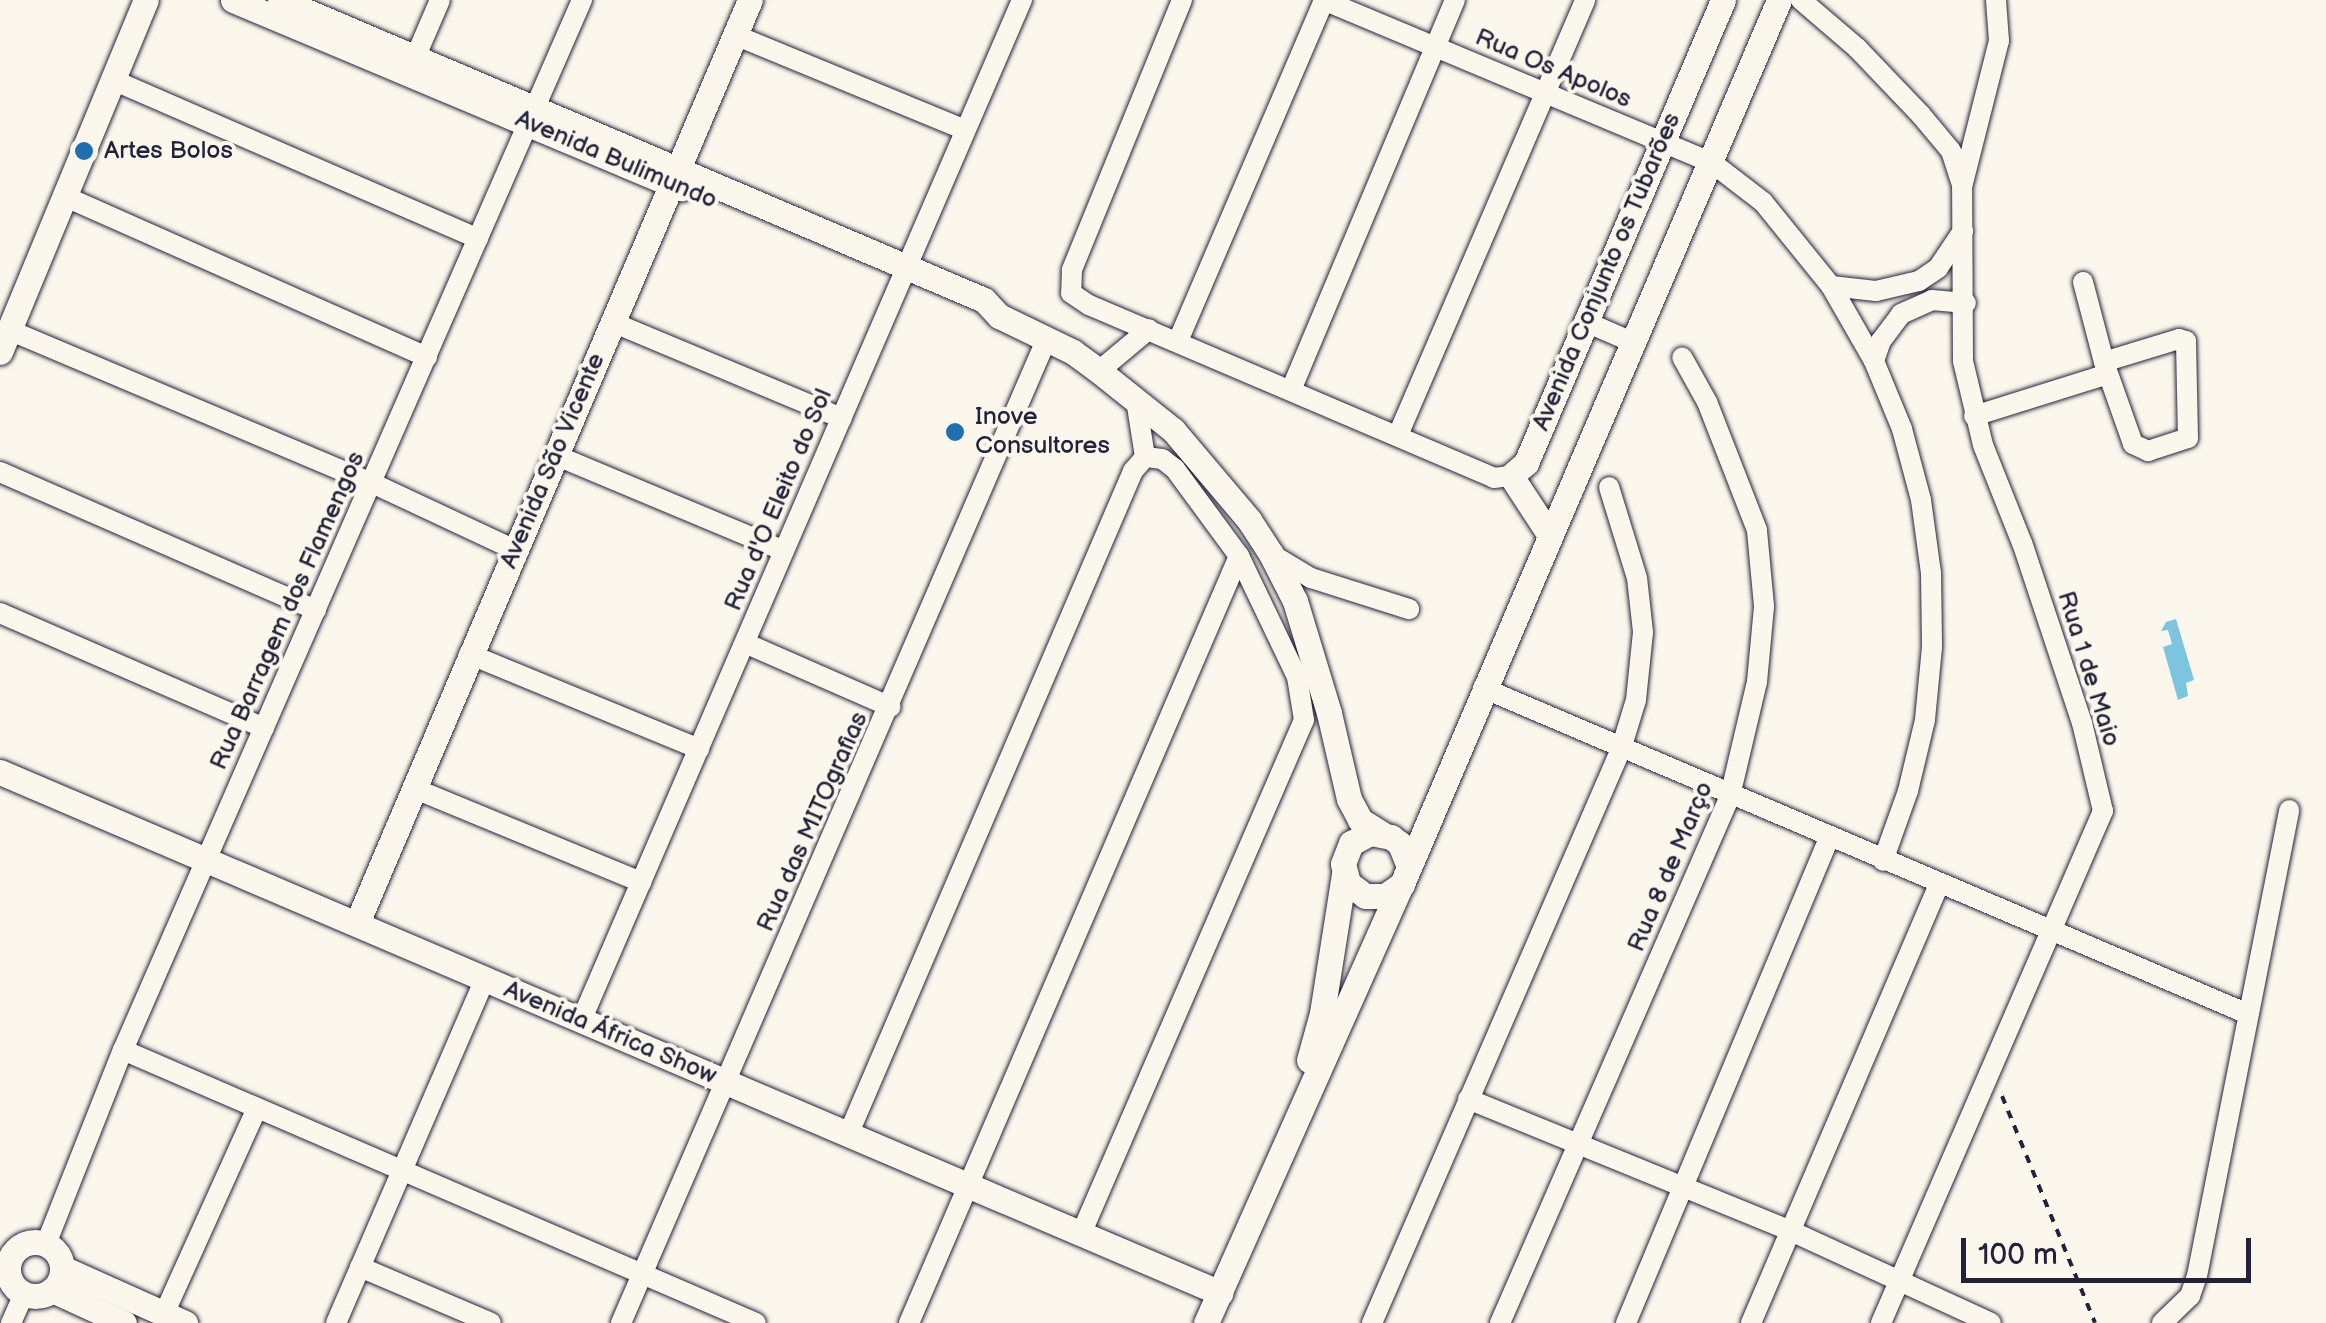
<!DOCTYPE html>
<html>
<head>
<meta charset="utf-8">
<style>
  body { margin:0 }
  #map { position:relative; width:2326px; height:1323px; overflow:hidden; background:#fbf7ec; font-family:"Balsamiq Sans",sans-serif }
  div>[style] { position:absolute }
  .water>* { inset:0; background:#7dc4de }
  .path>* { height:4px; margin-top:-2px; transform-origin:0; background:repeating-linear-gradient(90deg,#22223b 0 8px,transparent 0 16px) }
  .roads { filter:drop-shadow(0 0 2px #22223b) drop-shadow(0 0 2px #22223b) }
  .minor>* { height:20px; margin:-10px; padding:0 10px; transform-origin:10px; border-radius:10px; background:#fbf7ec }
  .tertiary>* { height:25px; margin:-12.5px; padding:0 12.5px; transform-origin:12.5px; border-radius:12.5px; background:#fbf7ec }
  .tertiary>.ring { margin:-12.5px; padding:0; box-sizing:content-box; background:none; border:25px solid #fbf7ec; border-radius:50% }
  .dots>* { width:28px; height:28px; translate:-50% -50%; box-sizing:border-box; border:5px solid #fbf7ec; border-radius:50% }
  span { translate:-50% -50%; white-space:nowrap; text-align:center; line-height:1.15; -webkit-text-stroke:8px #fbf7ec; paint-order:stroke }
  .street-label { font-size:25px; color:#22223b }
  .poi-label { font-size:25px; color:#22223b }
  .left { translate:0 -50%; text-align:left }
  .scale { position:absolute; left:1961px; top:1238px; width:290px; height:45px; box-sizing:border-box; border:5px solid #22223b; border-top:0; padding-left:12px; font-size:30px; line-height:35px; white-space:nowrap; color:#22223b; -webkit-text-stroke:8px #fbf7ec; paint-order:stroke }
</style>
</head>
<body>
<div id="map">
  <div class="water">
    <div style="clip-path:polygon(2176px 619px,2194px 680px,2186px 683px,2188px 696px,2178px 700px,2163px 647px,2172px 644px,2168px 630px,2161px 631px,2166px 622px)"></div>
  </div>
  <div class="path">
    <div style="left:2002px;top:1096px;width:245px;rotate:67.7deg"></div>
  </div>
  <div class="roads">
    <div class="minor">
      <div style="left:1182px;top:0;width:292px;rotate:112.2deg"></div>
      <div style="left:1072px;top:270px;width:23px;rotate:92deg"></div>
      <div style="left:1071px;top:293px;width:22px;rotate:34deg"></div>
      <div style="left:1089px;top:305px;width:440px;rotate:23.1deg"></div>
      <div style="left:1494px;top:478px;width:17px;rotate:-7deg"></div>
      <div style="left:1323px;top:0;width:420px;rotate:22.7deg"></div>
      <div style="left:1711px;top:162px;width:66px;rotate:37.6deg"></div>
      <div style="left:1763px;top:202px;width:108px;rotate:51deg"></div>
      <div style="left:1831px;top:286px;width:86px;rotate:60.2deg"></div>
      <div style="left:1874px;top:361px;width:74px;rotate:67.6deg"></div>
      <div style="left:1902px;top:429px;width:73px;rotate:75deg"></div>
      <div style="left:1921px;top:500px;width:74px;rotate:82.2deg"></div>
      <div style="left:1931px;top:573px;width:74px;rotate:89.2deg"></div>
      <div style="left:1932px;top:647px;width:73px;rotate:95.5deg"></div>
      <div style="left:1925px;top:720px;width:73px;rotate:103.5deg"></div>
      <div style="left:1908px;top:791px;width:74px;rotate:109.7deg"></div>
      <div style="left:1801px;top:0;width:74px;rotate:40.6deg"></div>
      <div style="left:1857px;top:48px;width:93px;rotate:46.3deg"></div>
      <div style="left:1921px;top:115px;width:47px;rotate:50.2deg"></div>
      <div style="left:1951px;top:151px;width:36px;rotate:72deg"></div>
      <div style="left:735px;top:35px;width:249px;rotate:22.4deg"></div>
      <div style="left:415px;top:58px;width:63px;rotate:-66.7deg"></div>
      <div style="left:113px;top:80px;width:398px;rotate:23.5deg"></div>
      <div style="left:66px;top:197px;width:395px;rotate:23.9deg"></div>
      <div style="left:2083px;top:282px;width:83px;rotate:75.3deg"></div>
      <div style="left:2104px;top:362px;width:87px;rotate:70.5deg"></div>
      <div style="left:2133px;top:444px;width:17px;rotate:25deg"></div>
      <div style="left:2148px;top:451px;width:42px;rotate:-18deg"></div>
      <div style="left:2188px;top:438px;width:97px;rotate:-91.2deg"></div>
      <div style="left:2186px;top:341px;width:7px;rotate:-164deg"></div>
      <div style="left:2179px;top:339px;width:78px;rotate:163deg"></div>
      <div style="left:1831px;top:286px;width:45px;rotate:6.3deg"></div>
      <div style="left:1876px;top:291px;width:44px;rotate:-13.1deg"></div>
      <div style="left:1919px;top:281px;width:23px;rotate:-34deg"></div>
      <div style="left:1938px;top:268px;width:45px;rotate:-56deg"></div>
      <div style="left:612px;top:322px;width:249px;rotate:22.7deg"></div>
      <div style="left:1586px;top:322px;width:50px;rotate:23.5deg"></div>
      <div style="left:9px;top:330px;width:394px;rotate:22.9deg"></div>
      <div style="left:372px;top:483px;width:158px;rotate:25.1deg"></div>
      <div style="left:1178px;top:341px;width:371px;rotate:-66.8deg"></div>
      <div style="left:1874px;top:361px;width:21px;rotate:-71deg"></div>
      <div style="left:1881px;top:341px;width:34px;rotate:-53deg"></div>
      <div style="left:1901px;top:314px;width:34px;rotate:-24deg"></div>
      <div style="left:1932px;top:300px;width:34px;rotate:5deg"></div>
      <div style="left:1099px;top:371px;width:65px;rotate:-40deg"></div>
      <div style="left:1291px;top:390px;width:423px;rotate:-67.2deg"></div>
      <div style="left:1136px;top:400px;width:58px;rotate:81deg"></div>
      <div style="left:1974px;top:416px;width:140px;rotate:-17.4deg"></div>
      <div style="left:1398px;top:435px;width:473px;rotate:-66.7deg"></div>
      <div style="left:555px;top:455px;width:248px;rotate:22.7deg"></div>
      <div style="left:0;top:472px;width:345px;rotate:23.6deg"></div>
      <div style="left:1271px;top:554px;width:47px;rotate:31deg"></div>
      <div style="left:1311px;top:578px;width:103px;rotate:17.6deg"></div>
      <div style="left:0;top:613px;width:288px;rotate:23.5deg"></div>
      <div style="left:745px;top:643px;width:159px;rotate:23.7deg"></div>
      <div style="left:469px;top:654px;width:249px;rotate:22.4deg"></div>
      <div style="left:1483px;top:688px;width:832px;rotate:23.08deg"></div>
      <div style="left:413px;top:788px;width:247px;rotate:22.4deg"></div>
      <div style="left:581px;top:1021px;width:1112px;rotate:-66.64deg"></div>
      <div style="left:123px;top:1050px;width:689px;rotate:23.33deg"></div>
      <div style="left:1468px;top:1099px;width:349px;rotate:22.2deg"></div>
      <div style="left:1791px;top:1231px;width:220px;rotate:24.7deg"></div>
      <div style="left:848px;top:1135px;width:723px;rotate:-66.77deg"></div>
      <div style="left:1133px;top:471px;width:18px;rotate:-49deg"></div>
      <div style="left:1081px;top:1234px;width:560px;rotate:-66.55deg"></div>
      <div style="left:1304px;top:720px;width:44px;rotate:-99.2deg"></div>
      <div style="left:1297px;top:677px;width:134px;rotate:-115.6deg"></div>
      <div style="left:1239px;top:556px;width:108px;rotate:-126.3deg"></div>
      <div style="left:1175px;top:469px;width:16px;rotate:-142deg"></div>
      <div style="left:1162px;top:459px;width:17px;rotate:-173deg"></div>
      <div style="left:46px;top:1244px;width:209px;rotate:-68.4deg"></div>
      <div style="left:123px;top:1050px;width:1146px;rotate:-66.39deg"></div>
      <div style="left:360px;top:1267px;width:142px;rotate:23.1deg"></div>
      <div style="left:164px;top:1314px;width:226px;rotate:-65.7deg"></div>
      <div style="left:11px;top:1323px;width:32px;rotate:-66deg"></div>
      <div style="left:336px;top:1323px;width:375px;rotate:-66.6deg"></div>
      <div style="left:621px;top:1323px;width:1073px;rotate:-66.61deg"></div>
      <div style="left:909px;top:1323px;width:835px;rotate:-66.72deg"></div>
      <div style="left:1372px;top:1323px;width:626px;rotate:-66.55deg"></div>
      <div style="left:1621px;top:749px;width:51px;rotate:-73deg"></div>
      <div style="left:1636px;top:700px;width:68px;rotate:-84.1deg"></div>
      <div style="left:1643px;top:632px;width:54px;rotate:-96.3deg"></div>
      <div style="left:1637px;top:578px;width:95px;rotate:-107.1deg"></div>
      <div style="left:1500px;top:1323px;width:575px;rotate:-66.42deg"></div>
      <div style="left:1730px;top:796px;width:117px;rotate:-76.7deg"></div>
      <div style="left:1757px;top:682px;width:76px;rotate:-84.7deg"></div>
      <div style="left:1764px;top:606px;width:76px;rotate:-95.3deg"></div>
      <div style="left:1757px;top:530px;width:137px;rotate:-111.3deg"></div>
      <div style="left:1707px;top:402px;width:51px;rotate:-119.1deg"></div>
      <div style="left:1626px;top:1323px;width:526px;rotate:-67.29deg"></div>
      <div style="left:1751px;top:1323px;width:478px;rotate:-66.8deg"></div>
      <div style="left:1881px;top:1323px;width:558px;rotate:-66.56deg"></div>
      <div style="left:2103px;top:811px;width:90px;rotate:-103.4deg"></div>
      <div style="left:2082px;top:723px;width:190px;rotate:-108.4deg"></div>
      <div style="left:2022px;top:543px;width:105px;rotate:-111.7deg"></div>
      <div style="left:1983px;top:445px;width:86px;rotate:-103.4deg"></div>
      <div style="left:1963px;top:361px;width:174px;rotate:-90.3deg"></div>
      <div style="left:1962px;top:187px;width:151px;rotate:-75.8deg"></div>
      <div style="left:1999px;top:41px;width:41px;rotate:-94.2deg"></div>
      <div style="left:2162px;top:1323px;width:39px;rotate:-44deg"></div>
      <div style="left:2190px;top:1296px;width:21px;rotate:-71deg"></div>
      <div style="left:2197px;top:1276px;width:475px;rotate:-78.8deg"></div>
    </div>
    <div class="tertiary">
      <div style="left:233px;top:0;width:486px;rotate:22.8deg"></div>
      <div style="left:280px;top:0;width:765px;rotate:23.08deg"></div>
      <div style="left:984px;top:300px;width:22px;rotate:47deg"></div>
      <div style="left:999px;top:316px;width:82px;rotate:25.9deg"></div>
      <div style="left:1073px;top:352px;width:32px;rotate:36deg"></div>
      <div style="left:1099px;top:371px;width:95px;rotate:38.6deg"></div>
      <div style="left:1173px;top:430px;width:118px;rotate:49.8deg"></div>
      <div style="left:1249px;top:520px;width:40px;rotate:57.1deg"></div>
      <div style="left:1271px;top:554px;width:53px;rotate:62.9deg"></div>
      <div style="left:1295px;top:601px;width:117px;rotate:73.1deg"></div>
      <div style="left:1329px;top:713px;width:88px;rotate:76.9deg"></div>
      <div style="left:1349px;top:799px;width:24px;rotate:62deg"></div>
      <div style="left:1360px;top:820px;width:25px;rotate:32deg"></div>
      <div style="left:0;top:352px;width:381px;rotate:-67.5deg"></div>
      <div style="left:1549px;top:534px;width:69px;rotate:-123.2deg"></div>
      <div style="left:1511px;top:476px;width:20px;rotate:-41deg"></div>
      <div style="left:1526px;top:463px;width:503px;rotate:-66.95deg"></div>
      <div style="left:0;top:772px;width:1327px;rotate:23.12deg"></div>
      <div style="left:1408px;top:864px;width:22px;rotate:-112deg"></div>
      <div style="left:1400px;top:844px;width:11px;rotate:-142deg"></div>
      <div style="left:1391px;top:837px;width:21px;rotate:-169deg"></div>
      <div style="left:1370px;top:833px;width:21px;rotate:152deg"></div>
      <div style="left:1351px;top:843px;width:22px;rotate:111deg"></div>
      <div style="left:1343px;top:864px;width:20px;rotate:75deg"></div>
      <div style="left:1348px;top:883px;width:21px;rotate:37deg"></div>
      <div style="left:1365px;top:896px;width:20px"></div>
      <div style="left:1385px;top:896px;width:21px;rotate:-35deg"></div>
      <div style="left:1402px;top:884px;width:961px;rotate:-66.9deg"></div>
      <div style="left:357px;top:923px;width:1003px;rotate:-66.94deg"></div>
      <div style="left:1309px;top:1060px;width:49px;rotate:-74.5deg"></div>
      <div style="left:1322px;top:1013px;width:141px;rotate:-81deg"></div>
      <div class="ring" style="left:8px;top:1242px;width:29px;height:29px"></div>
      <div style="left:62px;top:1268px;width:135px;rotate:24.1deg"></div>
      <div style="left:52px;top:1290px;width:79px;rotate:24.6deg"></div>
      <div style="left:1206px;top:1323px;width:480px;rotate:-66deg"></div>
    </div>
  </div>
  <div class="dots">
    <div style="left:84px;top:151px;background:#1f6fb2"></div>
    <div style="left:955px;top:432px;background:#1f6fb2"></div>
  </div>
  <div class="street-label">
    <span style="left:1553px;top:69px;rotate:23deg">Rua Os Apolos</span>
    <span style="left:616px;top:160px;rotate:23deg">Avenida Bulimundo</span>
    <span style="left:1607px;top:272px;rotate:-67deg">Avenida Conjunto os Tubarões</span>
    <span style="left:553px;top:461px;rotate:-67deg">Avenida São Vicente</span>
    <span style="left:779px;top:500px;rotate:-67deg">Rua d'O Eleito do Sol</span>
    <span style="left:288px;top:611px;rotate:-66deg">Rua Barragem dos Flamengos</span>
    <span style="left:2088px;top:669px;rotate:73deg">Rua 1 de Maio</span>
    <span style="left:813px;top:822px;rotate:-66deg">Rua das MITOgrafias</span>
    <span style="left:1671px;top:867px;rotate:-67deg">Rua 8 de Março</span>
    <span style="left:610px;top:1033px;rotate:23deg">Avenida África Show</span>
  </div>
  <div class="poi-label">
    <span class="left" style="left:104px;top:151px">Artes Bolos</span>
    <span class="left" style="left:975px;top:432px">Inove<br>Consultores</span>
  </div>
  <div class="scale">100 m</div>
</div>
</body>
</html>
